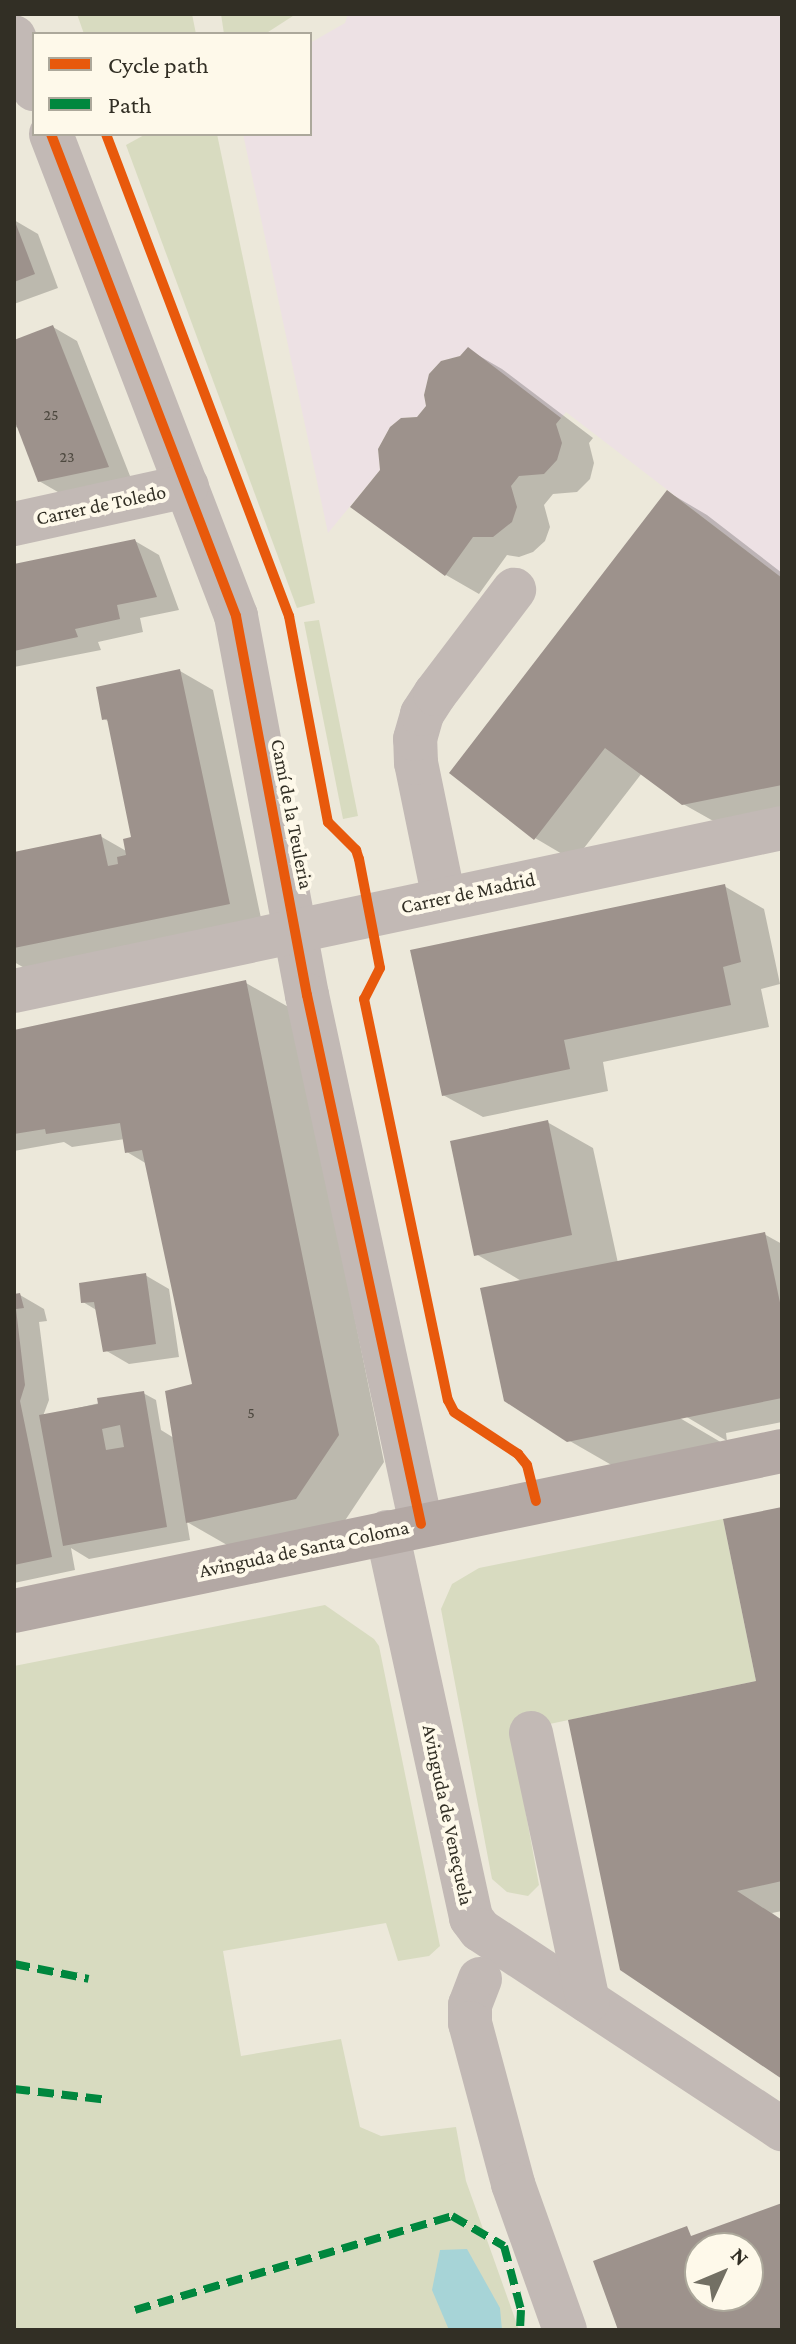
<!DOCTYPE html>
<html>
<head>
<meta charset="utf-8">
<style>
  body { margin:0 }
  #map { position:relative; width:796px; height:2344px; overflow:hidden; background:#ece8da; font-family:"Crimson Pro",serif }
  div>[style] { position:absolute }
  .commercial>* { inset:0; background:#ede1e4 }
  .green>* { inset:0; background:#d8dbc0 }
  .water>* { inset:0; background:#a7d4d7 }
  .shadow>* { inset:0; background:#0003 }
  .building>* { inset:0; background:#9d928c }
  .minor>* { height:44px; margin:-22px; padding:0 22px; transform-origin:22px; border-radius:22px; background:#c2b9b5 }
  .major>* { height:44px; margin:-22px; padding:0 22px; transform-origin:22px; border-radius:22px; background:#b3a8a4 }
  .quiet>* { height:8px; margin-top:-4px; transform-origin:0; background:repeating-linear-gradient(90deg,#00873e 0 16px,transparent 0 24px) }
  .cycleway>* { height:10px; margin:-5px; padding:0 5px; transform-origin:5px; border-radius:5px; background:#e8590c }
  span { translate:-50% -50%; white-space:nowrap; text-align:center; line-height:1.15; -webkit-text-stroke:8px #fef9ea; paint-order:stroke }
  .number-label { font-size:16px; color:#4d483f }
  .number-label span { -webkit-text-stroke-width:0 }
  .street-label { font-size:20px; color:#322f25 }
  .frame { position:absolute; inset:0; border:16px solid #322f25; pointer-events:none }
  .legend { position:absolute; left:32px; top:32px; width:280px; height:104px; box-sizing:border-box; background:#fef9ea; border:2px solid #aca89b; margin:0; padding:10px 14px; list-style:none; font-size:24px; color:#322f25 }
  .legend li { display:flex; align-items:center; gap:16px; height:40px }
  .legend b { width:40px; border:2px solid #aca89b }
  .north { position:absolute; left:684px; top:2232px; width:80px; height:80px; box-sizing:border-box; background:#fef9ea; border:2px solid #aca89b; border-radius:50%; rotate:46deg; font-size:22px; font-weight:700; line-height:32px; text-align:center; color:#322f25 }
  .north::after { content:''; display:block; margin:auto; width:28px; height:36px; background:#737064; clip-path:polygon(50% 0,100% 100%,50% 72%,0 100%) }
</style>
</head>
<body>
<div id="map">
  <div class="commercial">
    <div style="clip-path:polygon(348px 14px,782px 14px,782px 578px,566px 412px,561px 418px,468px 348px,460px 356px,441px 361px,429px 374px,424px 395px,426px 406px,417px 417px,401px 418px,390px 427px,378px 449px,380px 470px,328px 533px,243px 134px,310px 134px,310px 43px,345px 23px)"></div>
  </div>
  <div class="green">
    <div style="clip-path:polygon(77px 14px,192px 14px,196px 34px,84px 34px)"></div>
    <div style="clip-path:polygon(221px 14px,296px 14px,265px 34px,224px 34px)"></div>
    <div style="clip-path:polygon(146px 134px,217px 134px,315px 603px,297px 608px,126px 145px)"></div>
    <div style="clip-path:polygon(319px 620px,358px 816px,343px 819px,304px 622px)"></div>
    <div style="clip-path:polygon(723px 1519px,756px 1681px,511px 1732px,539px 1885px,528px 1896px,507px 1892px,492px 1879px,441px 1609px,452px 1584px,479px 1568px)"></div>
    <div style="clip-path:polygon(325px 1605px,374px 1639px,379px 1646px,440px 1946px,429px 1956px,398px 1961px,386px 1923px,223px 1951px,241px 2056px,341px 2039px,360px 2127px,381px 2136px,456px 2127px,466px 2181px,519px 2330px,14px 2330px,14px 1666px)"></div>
  </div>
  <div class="water">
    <div style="clip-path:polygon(467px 2249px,500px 2308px,502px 2330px,449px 2330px,432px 2290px,440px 2250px)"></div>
  </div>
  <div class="shadow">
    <div style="clip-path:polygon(14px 220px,38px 234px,58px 288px,14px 304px)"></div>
    <div style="clip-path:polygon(53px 327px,77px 341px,132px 481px,63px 495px,39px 481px,20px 429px,14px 426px,14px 342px)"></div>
    <div style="clip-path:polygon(469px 350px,502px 369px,593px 438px,589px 443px,594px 463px,590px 479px,577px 492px,553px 494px,544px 505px,550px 527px,545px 541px,533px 552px,519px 557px,507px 555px,479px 594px,446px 575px,418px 419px)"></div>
    <div style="clip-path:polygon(668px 492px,707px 515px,782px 573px,782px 815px,724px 827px,683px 804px,642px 773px,574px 861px,535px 838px)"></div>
    <div style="clip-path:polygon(135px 541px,159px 555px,179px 610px,140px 618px,143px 632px,98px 642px,101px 650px,14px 667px,14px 566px)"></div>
    <div style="clip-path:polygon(180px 671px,213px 690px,262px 923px,28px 970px,14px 962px,14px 854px,100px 836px,128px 852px,134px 838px,110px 722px,104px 719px)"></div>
    <div style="clip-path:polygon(724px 886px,764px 909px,780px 984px,761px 989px,769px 1027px,603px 1062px,608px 1091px,483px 1117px,443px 1095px)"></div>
    <div style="clip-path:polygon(246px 983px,292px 1009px,384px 1462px,342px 1525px,234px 1549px,187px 1522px,190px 1540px,89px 1559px,71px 1548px,75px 1570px,14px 1583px,14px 1296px,20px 1295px,44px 1309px,47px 1321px,39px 1322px,49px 1400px,43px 1416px,143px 1393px,156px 1400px,161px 1430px,174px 1438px,194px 1386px,147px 1164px,127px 1152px,125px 1139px,72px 1147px,64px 1142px,14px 1151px,14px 1032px)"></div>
    <div style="clip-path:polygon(547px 1122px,593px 1148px,618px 1263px,764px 1234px,782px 1244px,782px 1422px,726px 1433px,727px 1441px,675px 1410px,673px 1414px,724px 1444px,615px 1467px,568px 1440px,523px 1282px,476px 1254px)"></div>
    <div style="clip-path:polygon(145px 1275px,169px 1289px,179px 1357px,129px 1364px,105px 1350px,98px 1311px,83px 1302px)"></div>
    <div style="clip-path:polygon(782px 1509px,782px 1911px,772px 1913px,782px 1920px,782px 2077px,622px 1970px,756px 1683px)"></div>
  </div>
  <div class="building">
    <div style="clip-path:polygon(14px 219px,35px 274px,14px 282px)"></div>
    <div style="clip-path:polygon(53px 325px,109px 467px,38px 482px,14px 419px,14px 340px)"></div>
    <div style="clip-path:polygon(468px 347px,561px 418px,556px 424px,562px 443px,557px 460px,544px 474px,519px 476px,511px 486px,517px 507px,512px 522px,493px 537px,473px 537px,445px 576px,350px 507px,380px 470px,378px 449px,390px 427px,401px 418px,417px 417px,426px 406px,424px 395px,429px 374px,441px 361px,460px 356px)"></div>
    <div style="clip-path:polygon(667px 490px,782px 578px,782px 785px,682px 805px,605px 748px,534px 840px,449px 773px)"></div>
    <div style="clip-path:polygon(135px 539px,157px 597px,117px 605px,120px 619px,75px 629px,78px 637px,14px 651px,14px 564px)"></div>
    <div style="clip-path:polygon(180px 669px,230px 904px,14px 948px,14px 852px,101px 834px,108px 866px,118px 864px,117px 857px,126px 855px,123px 839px,131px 837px,107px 719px,102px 720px,96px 687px)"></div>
    <div style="clip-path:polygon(725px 884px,741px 962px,723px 967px,731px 1005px,564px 1040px,570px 1069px,442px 1096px,410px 950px)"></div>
    <div style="clip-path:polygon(246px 980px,339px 1435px,296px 1499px,186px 1523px,165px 1391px,192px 1384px,142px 1150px,125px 1153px,120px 1123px,46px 1134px,45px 1129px,14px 1134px,14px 1030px)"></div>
    <div style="clip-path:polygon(548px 1120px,572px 1235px,474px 1256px,450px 1141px)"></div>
    <div style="clip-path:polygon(765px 1232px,782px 1312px,782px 1398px,567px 1442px,504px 1401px,480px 1288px)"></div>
    <div style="clip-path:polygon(146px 1273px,156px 1344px,103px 1352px,94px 1302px,81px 1303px,79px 1283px)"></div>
    <div style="clip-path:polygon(20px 1293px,24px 1308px,16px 1309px,25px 1385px,20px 1401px,52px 1557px,14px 1565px,14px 1294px)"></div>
    <div style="clip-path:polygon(evenodd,144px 1391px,167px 1527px,63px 1546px,39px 1415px,98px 1404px,97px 1398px,144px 1391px,120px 1425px,124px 1447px,106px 1450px,102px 1429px,120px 1425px)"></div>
    <div style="clip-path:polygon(782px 1507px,782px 1881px,737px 1891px,782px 1920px,782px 2079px,620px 1970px,568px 1720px,756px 1681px,723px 1519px)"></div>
    <div style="clip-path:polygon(evenodd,782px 2203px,782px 2330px,618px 2330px,593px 2261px,687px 2226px,691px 2236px,782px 2203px,700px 2248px,748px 2248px,748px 2296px,700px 2296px,700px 2248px)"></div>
  </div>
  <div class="minor">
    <div style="left:14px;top:37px;width:56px;rotate:69deg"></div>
    <div style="left:51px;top:134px;width:516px;rotate:69deg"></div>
    <div style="left:236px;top:616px;width:386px;rotate:79.4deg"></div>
    <div style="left:307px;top:995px;width:541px;rotate:77.84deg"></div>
    <div style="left:14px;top:524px;width:177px;rotate:-12.4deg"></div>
    <div style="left:444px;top:899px;width:139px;rotate:-101.6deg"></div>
    <div style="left:416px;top:763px;width:24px;rotate:-92deg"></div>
    <div style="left:415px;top:739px;width:26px;rotate:-74deg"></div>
    <div style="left:422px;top:714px;width:24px;rotate:-57deg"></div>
    <div style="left:435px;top:694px;width:131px;rotate:-52.8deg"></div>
    <div style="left:14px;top:991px;width:785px;rotate:-11.98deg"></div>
    <div style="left:387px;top:1532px;width:395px;rotate:77.7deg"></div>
    <div style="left:471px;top:1918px;width:15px;rotate:53deg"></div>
    <div style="left:480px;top:1930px;width:362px;rotate:33.4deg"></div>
    <div style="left:531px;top:1733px;width:274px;rotate:78deg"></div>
    <div style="left:480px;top:1979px;width:28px;rotate:111deg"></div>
    <div style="left:470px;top:2005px;width:18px;rotate:90deg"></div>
    <div style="left:470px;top:2023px;width:167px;rotate:75deg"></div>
    <div style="left:513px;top:2184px;width:155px;rotate:70.4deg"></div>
  </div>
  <div class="major">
    <div style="left:14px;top:1611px;width:784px;rotate:-11.77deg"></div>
  </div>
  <div class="quiet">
    <div style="left:14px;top:1964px;width:76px;rotate:11.3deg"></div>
    <div style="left:14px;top:2089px;width:95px;rotate:6.7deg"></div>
    <div style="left:135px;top:2310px;width:331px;rotate:-16.5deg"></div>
    <div style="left:452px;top:2216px;width:60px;rotate:30deg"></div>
    <div style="left:504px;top:2246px;width:66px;rotate:75.1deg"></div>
    <div style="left:521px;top:2310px;width:20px;rotate:93deg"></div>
  </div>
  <div class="cycleway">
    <div style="left:51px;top:134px;width:516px;rotate:69deg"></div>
    <div style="left:236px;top:616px;width:386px;rotate:79.4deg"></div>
    <div style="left:307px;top:995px;width:541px;rotate:77.84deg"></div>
    <div style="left:106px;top:134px;width:516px;rotate:69.21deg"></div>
    <div style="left:289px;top:616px;width:210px;rotate:79.3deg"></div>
    <div style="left:328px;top:822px;width:40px;rotate:45deg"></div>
    <div style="left:356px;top:850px;width:9px;rotate:72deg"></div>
    <div style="left:359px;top:859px;width:111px;rotate:79.1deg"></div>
    <div style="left:380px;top:968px;width:35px;rotate:117deg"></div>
    <div style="left:364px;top:999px;width:410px;rotate:78.2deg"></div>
    <div style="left:448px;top:1400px;width:13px;rotate:63deg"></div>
    <div style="left:454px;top:1412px;width:77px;rotate:33.3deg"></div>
    <div style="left:518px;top:1454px;width:14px;rotate:51deg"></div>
    <div style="left:527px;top:1465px;width:37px;rotate:76deg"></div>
  </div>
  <div class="number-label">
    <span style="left:51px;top:415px">25</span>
    <span style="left:67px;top:457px">23</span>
    <span style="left:251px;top:1413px">5</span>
  </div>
  <div class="street-label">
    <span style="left:101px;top:505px;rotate:-12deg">Carrer de Toledo</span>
    <span style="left:292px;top:814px;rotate:79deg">Camí de la Teuleria</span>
    <span style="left:468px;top:893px;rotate:-12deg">Carrer de Madrid</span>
    <span style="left:304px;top:1549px;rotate:-12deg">Avinguda de Santa Coloma</span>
    <span style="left:448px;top:1815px;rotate:78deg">Avinguda de Veneçuela</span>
  </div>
  <div class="frame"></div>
  <ul class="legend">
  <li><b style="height:10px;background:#e8590c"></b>Cycle path</li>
  <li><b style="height:10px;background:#00873e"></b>Path</li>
  </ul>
  <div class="north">N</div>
</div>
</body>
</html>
